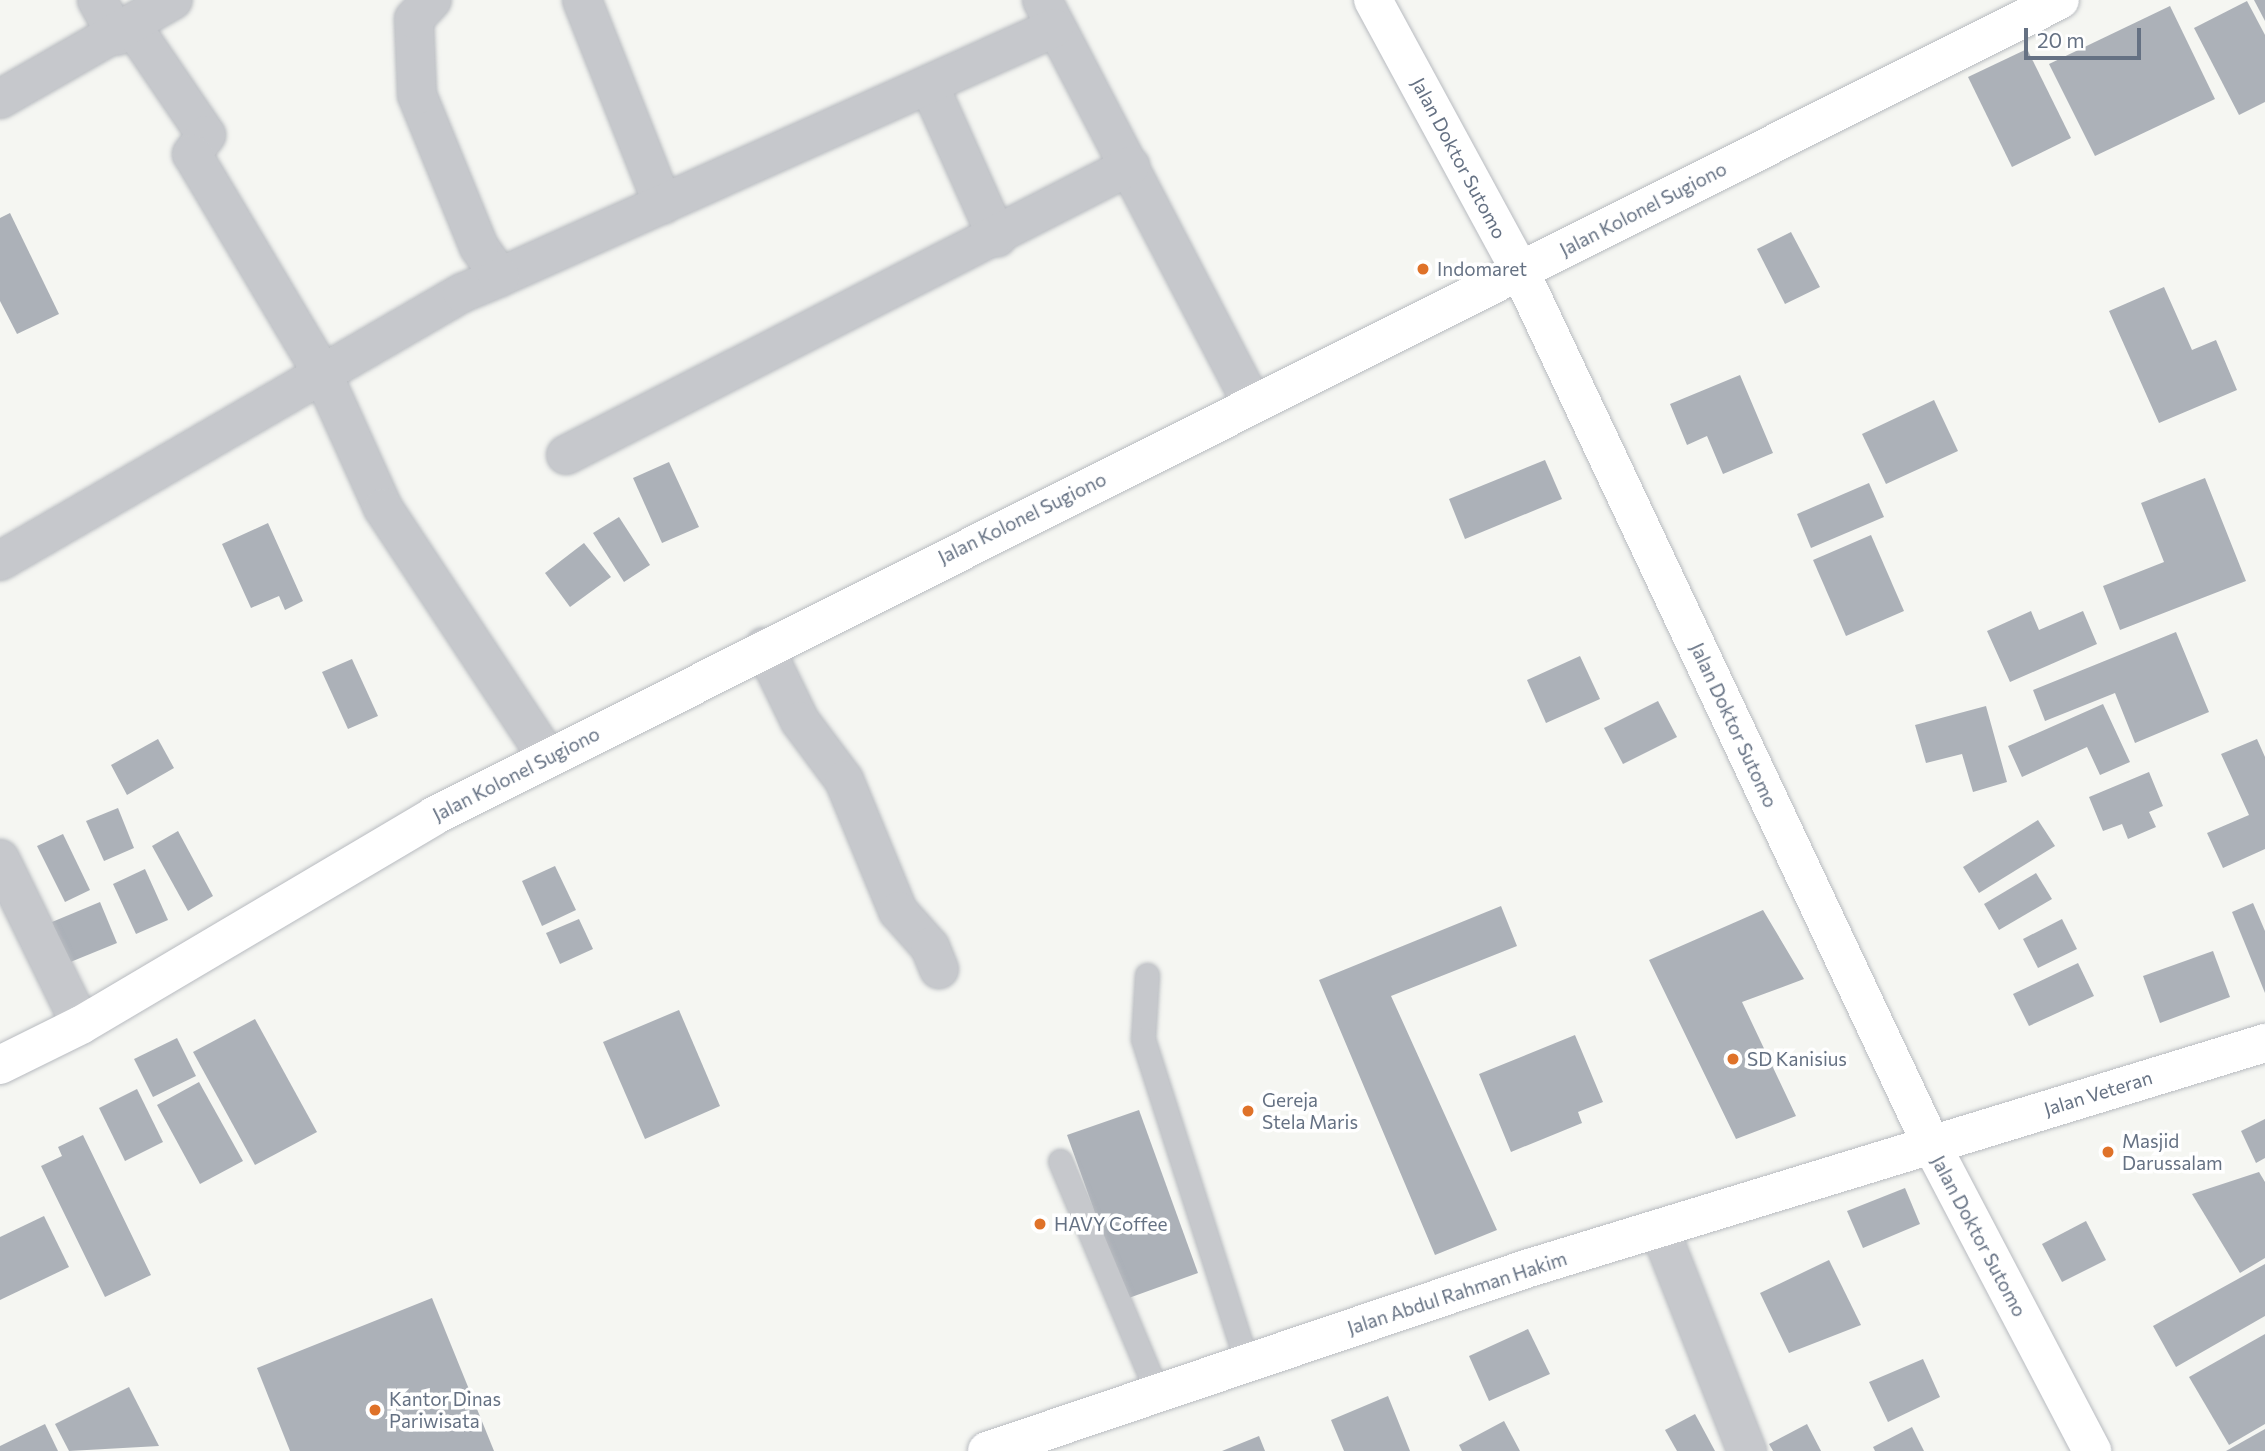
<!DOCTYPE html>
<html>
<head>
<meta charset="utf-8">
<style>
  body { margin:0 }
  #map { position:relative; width:2265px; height:1451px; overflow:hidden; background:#f5f6f2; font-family:Commissioner,sans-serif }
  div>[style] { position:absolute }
  .building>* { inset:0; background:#acb1b8 }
  .roads { filter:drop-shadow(0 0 2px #b8bbc0) drop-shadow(0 0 2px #b8bbc0) }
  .lane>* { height:23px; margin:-11.5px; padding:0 11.5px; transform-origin:11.5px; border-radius:11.5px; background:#c6c8cc }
  .street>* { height:38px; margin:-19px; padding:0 19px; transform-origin:19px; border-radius:19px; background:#c6c8cc }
  .secondary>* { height:38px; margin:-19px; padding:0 19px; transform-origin:19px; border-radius:19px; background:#fff }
  .dots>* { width:19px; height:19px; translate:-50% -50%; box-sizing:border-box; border:4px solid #fff; border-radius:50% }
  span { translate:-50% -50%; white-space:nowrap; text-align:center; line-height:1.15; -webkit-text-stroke:7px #fff; paint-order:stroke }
  .street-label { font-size:19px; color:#657183 }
  .poi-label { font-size:19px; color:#657183 }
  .left { translate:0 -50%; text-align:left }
  .scale { position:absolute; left:2024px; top:28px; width:117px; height:32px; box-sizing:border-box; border:4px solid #657183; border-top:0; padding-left:9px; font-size:21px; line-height:24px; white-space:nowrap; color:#657183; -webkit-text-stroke:5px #fff; paint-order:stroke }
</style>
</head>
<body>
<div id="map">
  <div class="building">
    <div style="clip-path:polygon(2254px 0,2265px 0,2265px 21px)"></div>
    <div style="clip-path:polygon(2247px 1px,2265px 35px,2265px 102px,2239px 115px,2194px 28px)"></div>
    <div style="clip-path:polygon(2170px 6px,2215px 99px,2095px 156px,2049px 64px)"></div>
    <div style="clip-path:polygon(2027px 49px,2071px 138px,2012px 167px,1968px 77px)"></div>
    <div style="clip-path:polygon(10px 213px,59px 314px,17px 334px,0 301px,0 218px)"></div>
    <div style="clip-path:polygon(1791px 232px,1820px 287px,1785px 304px,1757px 249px)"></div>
    <div style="clip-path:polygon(2164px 287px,2192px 350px,2216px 340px,2237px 390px,2159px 423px,2109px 311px)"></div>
    <div style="clip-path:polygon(1740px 375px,1773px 453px,1723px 474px,1707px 436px,1687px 445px,1670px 404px)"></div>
    <div style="clip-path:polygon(1934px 400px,1958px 451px,1886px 484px,1862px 434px)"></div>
    <div style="clip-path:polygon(1545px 460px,1562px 499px,1465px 539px,1449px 499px)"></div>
    <div style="clip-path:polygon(669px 462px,699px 527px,662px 543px,633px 478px)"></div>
    <div style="clip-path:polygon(2205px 478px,2246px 581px,2120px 630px,2103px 586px,2164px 562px,2141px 503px)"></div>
    <div style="clip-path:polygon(1869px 483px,1884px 517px,1811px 548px,1797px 514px)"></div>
    <div style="clip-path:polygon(619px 517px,650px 565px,624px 582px,593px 533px)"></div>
    <div style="clip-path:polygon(268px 523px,303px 601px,285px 610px,279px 596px,251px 608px,222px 544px)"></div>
    <div style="clip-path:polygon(1871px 535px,1904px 611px,1846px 636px,1813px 560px)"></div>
    <div style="clip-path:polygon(584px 543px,611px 577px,570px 607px,545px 573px)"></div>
    <div style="clip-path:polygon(2031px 611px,2039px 630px,2083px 611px,2097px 644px,2010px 682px,1987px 631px)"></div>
    <div style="clip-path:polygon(2176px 632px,2209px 712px,2135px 743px,2115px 693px,2045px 721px,2033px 690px)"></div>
    <div style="clip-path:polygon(1580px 656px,1600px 699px,1546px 723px,1527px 680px)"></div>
    <div style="clip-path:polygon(352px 659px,378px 716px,348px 729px,322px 672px)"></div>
    <div style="clip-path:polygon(1658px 701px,1677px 737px,1623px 764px,1604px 728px)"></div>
    <div style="clip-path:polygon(2103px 704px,2130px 762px,2100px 775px,2087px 747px,2022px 777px,2008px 746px)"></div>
    <div style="clip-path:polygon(1986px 706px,2007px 782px,1973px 792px,1962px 754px,1926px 763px,1915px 725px)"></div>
    <div style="clip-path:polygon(158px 739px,174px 768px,127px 795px,111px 765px)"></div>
    <div style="clip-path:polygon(2257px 739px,2265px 757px,2265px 849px,2223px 868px,2207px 833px,2249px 815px,2221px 754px)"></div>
    <div style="clip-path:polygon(2149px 772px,2163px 806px,2149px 812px,2156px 827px,2128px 839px,2122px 824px,2103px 831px,2089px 797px)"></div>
    <div style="clip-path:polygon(118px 808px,134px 848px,104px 861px,86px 821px)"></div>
    <div style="clip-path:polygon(2038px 820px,2055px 846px,1979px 893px,1963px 867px)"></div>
    <div style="clip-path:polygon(178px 831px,213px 896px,188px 911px,152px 846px)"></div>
    <div style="clip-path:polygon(63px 834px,90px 890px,65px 902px,37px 846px)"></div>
    <div style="clip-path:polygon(555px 866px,576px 910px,542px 926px,522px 881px)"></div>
    <div style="clip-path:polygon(145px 869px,168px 920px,136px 934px,113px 884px)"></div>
    <div style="clip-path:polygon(2036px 873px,2052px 899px,1999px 930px,1984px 904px)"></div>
    <div style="clip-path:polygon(100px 902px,117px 943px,68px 963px,52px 922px)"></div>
    <div style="clip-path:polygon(2253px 903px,2265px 931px,2265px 993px,2232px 912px)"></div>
    <div style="clip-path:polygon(1501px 906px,1517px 946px,1391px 996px,1497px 1230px,1435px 1255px,1319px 980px)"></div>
    <div style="clip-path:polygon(1763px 910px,1804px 979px,1742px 1002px,1796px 1116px,1736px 1139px,1649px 960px)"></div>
    <div style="clip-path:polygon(579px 919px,593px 949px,560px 964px,546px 933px)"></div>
    <div style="clip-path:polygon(2062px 919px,2077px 949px,2038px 968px,2023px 939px)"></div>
    <div style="clip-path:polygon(2213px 951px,2230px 997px,2160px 1023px,2143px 976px)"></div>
    <div style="clip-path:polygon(2078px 963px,2094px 996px,2029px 1026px,2013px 994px)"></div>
    <div style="clip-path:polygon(679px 1010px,720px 1106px,645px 1139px,603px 1042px)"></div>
    <div style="clip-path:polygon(255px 1019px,317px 1132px,255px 1165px,193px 1052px)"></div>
    <div style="clip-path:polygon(1575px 1035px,1603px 1102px,1578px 1112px,1582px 1123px,1511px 1152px,1479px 1074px)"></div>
    <div style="clip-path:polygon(177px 1038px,196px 1076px,153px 1097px,134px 1059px)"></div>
    <div style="clip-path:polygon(199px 1082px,243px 1161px,200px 1184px,157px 1105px)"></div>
    <div style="clip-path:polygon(137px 1089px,163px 1142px,125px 1161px,99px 1108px)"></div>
    <div style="clip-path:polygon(1139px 1110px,1198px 1273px,1126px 1299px,1067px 1135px)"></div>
    <div style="clip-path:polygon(2265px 1119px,2265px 1158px,2256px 1163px,2241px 1131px)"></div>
    <div style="clip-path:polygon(83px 1135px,151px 1275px,105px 1297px,41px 1166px,62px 1156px,58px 1147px)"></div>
    <div style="clip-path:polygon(2259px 1172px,2265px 1182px,2265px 1258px,2240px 1273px,2192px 1194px)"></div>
    <div style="clip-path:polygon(1905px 1188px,1920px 1224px,1863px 1248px,1847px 1211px)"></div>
    <div style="clip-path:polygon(44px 1216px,69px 1267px,0 1300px,0 1237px)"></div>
    <div style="clip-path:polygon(2086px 1221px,2106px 1260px,2062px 1282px,2042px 1244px)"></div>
    <div style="clip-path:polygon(1829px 1260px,1861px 1325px,1789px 1353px,1760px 1293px)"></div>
    <div style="clip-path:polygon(2265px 1264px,2265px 1316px,2176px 1367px,2153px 1326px)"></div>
    <div style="clip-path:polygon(432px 1298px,494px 1451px,290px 1451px,257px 1368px)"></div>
    <div style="clip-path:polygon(1528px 1329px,1550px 1374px,1489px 1401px,1469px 1356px)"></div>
    <div style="clip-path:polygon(2265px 1334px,2265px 1424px,2229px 1445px,2189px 1377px)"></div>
    <div style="clip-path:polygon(1923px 1359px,1940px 1397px,1888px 1422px,1869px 1382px)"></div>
    <div style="clip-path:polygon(129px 1387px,159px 1446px,69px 1451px,55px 1424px)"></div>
    <div style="clip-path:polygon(1388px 1396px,1410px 1451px,1344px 1451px,1331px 1420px)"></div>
    <div style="clip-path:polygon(1695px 1414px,1715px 1451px,1677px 1451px,1665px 1430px)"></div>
    <div style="clip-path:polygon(1504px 1421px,1520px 1451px,1462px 1451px,1459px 1445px)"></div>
    <div style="clip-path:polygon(45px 1424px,58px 1451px,0 1451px,0 1446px)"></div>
    <div style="clip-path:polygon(1807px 1424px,1821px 1451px,1773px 1451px,1769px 1444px)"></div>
    <div style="clip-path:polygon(1912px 1427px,1924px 1451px,1875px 1451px,1873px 1447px)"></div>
    <div style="clip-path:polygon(2265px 1429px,2265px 1451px,2226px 1451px)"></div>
    <div style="clip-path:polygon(1259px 1436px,1265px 1451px,1222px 1451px)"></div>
  </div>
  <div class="roads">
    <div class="lane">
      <div style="left:1147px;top:975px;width:64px;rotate:93.6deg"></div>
      <div style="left:1143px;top:1039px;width:340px;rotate:72.2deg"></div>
      <div style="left:1060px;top:1161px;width:253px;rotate:67.2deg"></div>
    </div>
    <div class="street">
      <div style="left:97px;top:0;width:41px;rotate:60.9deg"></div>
      <div style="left:582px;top:0;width:220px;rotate:68.4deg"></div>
      <div style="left:1042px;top:0;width:454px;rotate:62.5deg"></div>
      <div style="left:132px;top:26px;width:132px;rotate:55.8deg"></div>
      <div style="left:206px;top:135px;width:24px;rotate:126deg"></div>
      <div style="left:192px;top:154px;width:257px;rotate:59.3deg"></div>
      <div style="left:323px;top:375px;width:146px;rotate:65.7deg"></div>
      <div style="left:383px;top:508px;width:300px;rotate:56.6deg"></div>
      <div style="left:929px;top:85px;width:167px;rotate:65.9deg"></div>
      <div style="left:0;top:99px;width:199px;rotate:-29.8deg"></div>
      <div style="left:500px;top:277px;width:607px;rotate:-24.2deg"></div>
      <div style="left:566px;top:455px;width:634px;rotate:-27.13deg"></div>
      <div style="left:0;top:561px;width:534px;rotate:-30.12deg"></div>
      <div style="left:462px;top:293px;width:41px;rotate:-22.8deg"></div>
      <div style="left:500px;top:277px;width:37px;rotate:-125deg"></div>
      <div style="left:479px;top:247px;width:164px;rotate:-112.2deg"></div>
      <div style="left:417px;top:95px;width:76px;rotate:-92.3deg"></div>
      <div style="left:414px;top:19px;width:26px;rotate:-47deg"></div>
      <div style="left:764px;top:647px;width:82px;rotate:64.1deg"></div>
      <div style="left:800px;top:721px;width:74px;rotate:53.3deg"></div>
      <div style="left:844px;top:780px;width:142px;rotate:67.6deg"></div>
      <div style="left:898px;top:911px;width:48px;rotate:48.4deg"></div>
      <div style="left:930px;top:947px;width:24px;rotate:68deg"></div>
      <div style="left:0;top:859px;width:185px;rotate:64deg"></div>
      <div style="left:1659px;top:1228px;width:240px;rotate:68.5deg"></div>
    </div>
    <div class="secondary">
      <div style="left:1373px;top:0;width:308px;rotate:61.5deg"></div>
      <div style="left:1520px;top:271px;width:965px;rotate:64.79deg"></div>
      <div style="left:1931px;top:1144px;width:347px;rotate:62.3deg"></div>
      <div style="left:0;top:1065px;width:90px;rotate:-26.3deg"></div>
      <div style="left:81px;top:1025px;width:410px;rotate:-30.6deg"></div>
      <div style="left:434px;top:816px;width:1819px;rotate:-26.65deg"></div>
      <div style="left:987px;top:1451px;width:572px;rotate:-18.66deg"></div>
      <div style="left:1529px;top:1268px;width:770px;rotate:-17deg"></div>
    </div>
  </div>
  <div class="dots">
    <div style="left:1423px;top:269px;background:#df7229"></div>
    <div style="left:1733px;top:1059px;background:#df7229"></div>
    <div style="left:1248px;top:1111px;background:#df7229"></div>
    <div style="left:2108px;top:1152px;background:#df7229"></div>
    <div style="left:1040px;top:1224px;background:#df7229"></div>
    <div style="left:375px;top:1410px;background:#df7229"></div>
  </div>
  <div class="street-label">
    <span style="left:1459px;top:158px;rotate:62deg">Jalan Doktor Sutomo</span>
    <span style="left:1643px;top:209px;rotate:-27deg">Jalan Kolonel Sugiono</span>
    <span style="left:1022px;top:518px;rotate:-26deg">Jalan Kolonel Sugiono</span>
    <span style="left:1734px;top:725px;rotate:65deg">Jalan Doktor Sutomo</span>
    <span style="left:516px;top:774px;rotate:-27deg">Jalan Kolonel Sugiono</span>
    <span style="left:2098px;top:1093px;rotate:-17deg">Jalan Veteran</span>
    <span style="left:1979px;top:1236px;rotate:62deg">Jalan Doktor Sutomo</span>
    <span style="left:1457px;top:1293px;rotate:-18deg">Jalan Abdul Rahman Hakim</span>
  </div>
  <div class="poi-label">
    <span class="left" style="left:1437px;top:269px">Indomaret</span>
    <span class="left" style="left:1747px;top:1059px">SD Kanisius</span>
    <span class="left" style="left:1262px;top:1111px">Gereja<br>Stela Maris</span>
    <span class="left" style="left:2122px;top:1152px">Masjid<br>Darussalam</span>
    <span class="left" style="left:1054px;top:1224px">HAVY Coffee</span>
    <span class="left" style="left:389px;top:1410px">Kantor Dinas<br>Pariwisata</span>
  </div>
  <div class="scale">20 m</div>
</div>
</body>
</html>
